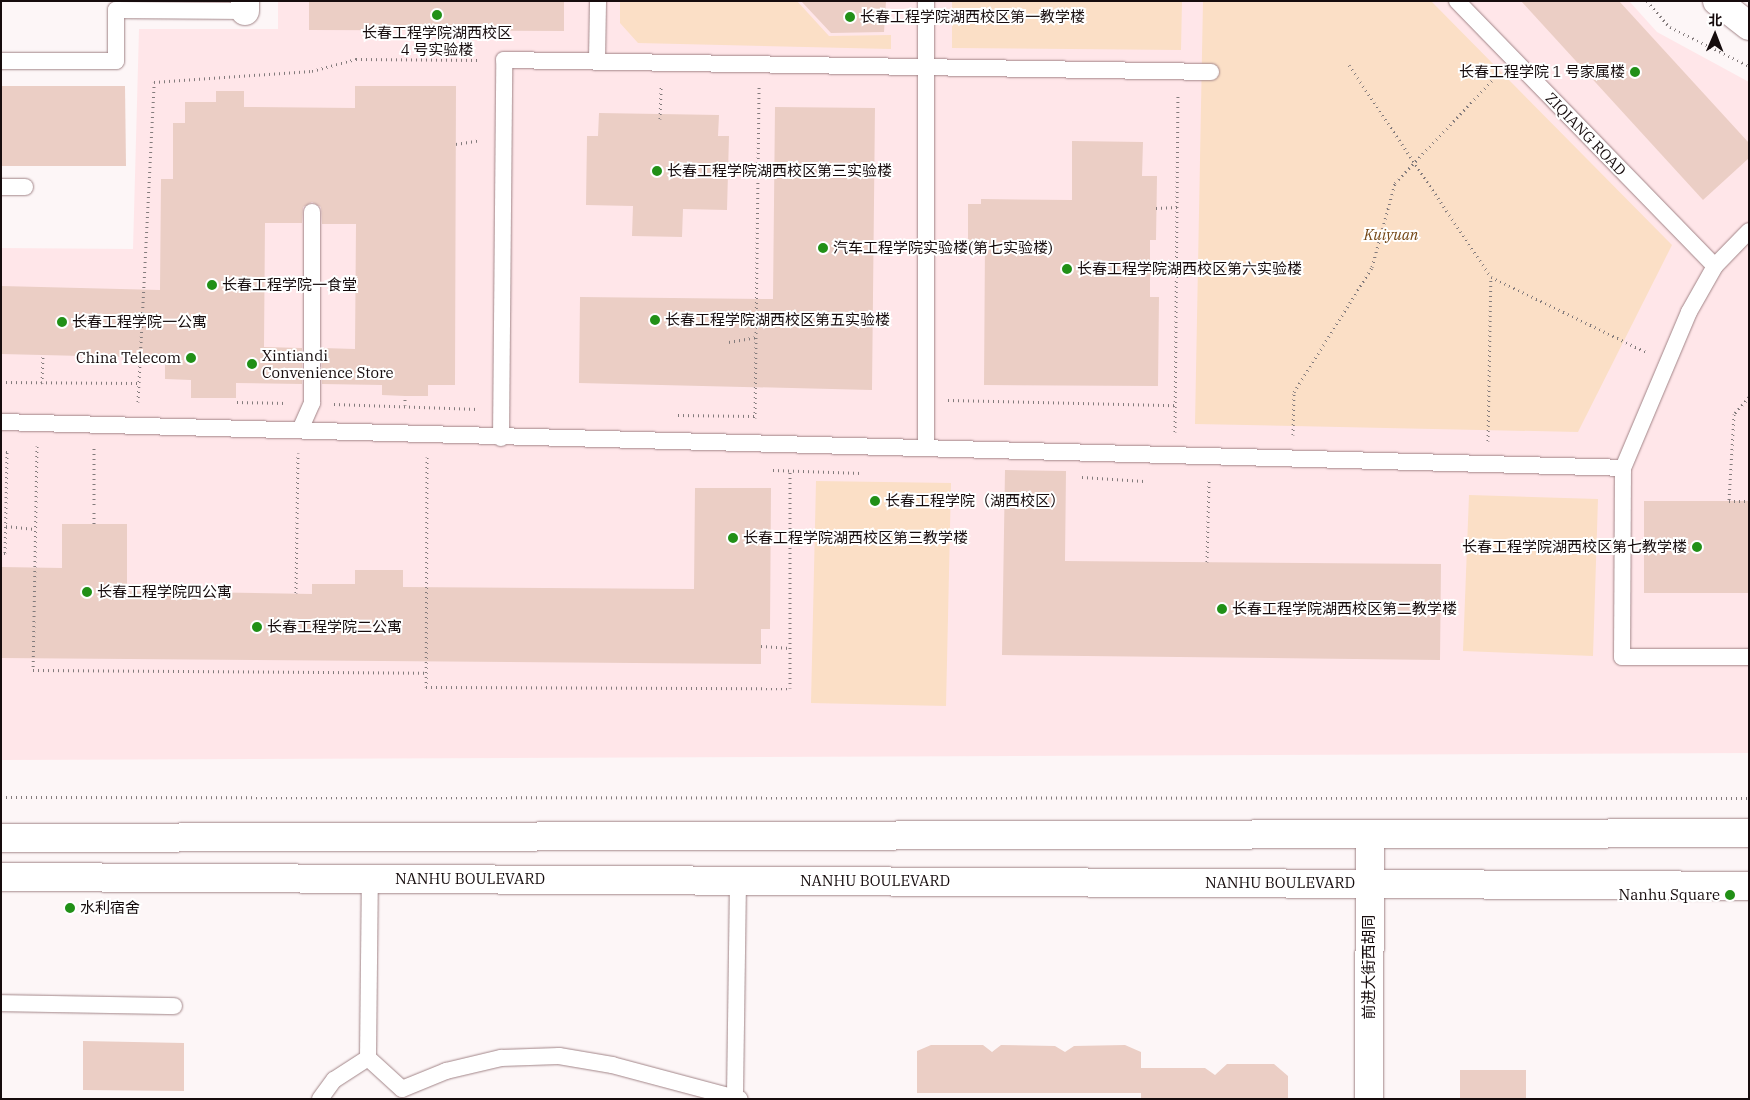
<!DOCTYPE html>
<html>
<head>
<meta charset="utf-8">
<style>
  body { margin:0 }
  #map { position:relative; width:1750px; height:1100px; overflow:hidden; background:#fdf6f7; font-family:"IBM Plex Serif","Noto Sans SC",serif }
  div>[style] { position:absolute }
  .built>* { inset:0; background:#ffe6e9 }
  .green>* { inset:0; background:#fbdfc6 }
  .building>* { inset:0; background:#ebcec5 }
  .path>* { height:3px; margin-top:-1.5px; transform-origin:0; background:repeating-linear-gradient(90deg,#837b7c 0 1px,transparent 0 5px) }
  .roads { filter:drop-shadow(0 0 1px #a28588) drop-shadow(0 0 1px #a28588) }
  .lane>* { height:16px; margin:-8px; padding:0 8px; transform-origin:8px; border-radius:8px; background:#fff }
  .street>* { height:28px; margin:-14px; padding:0 14px; transform-origin:14px; border-radius:14px; background:#fff }
  .secondary>* { height:28px; margin:-14px; padding:0 14px; transform-origin:14px; border-radius:14px; background:#fff }
  .primary>* { height:28px; margin:-14px; padding:0 14px; transform-origin:14px; border-radius:14px; background:#fff }
  .dots>* { width:14px; height:14px; translate:-50% -50%; box-sizing:border-box; border:2px solid #fff; border-radius:50% }
  span { translate:-50% -50%; white-space:nowrap; text-align:center; line-height:1.15; -webkit-text-stroke:4px #fff; paint-order:stroke }
  .poi-label { font-size:15px; color:#160c0d }
  .left { translate:0 -50%; text-align:left }
  .right { translate:-100% -50%; text-align:right }
  .street-label { font-size:15px; color:#160c0d }
  .park-label { font-size:15px; color:#744716; font-style:italic }
  .frame { position:absolute; inset:0; border:2px solid #160c0d; pointer-events:none }
  .north { position:absolute; left:1690px; top:10px; width:50px; height:50px; -webkit-text-stroke:4px #fff; paint-order:stroke; rotate:1deg; font-size:14px; font-weight:700; line-height:20px; text-align:center; color:#160c0d }
  .north::after { content:''; display:block; margin:auto; width:18px; height:22px; background:#160c0d; clip-path:polygon(50% 0,100% 100%,50% 72%,0 100%) }
</style>
</head>
<body>
<div id="map">
  <div class="built">
    <div style="clip-path:polygon(278px 1px,1629px 1px,1657px 32px,1749px 82px,1749px 753px,1px 760px,1px 248px,133px 249px,139px 29px,278px 29px)"></div>
  </div>
  <div class="green">
    <div style="clip-path:polygon(620px 1px,797px 1px,829px 36px,891px 35px,891px 49px,638px 43px,620px 23px)"></div>
    <div style="clip-path:polygon(952px 1px,1182px 1px,1181px 50px,952px 48px)"></div>
    <div style="clip-path:polygon(1203px 1px,1431px 1px,1672px 245px,1578px 432px,1195px 424px)"></div>
    <div style="clip-path:polygon(816px 481px,951px 483px,946px 706px,811px 703px)"></div>
    <div style="clip-path:polygon(1469px 495px,1598px 499px,1593px 656px,1463px 651px)"></div>
  </div>
  <div class="building">
    <div style="clip-path:polygon(309px 1px,564px 1px,564px 31px,309px 30px)"></div>
    <div style="clip-path:polygon(801px 1px,886px 1px,884px 32px,831px 33px)"></div>
    <div style="clip-path:polygon(1521px 1px,1619px 1px,1749px 143px,1749px 158px,1703px 200px)"></div>
    <div style="clip-path:polygon(1px 86px,125px 86px,126px 166px,1px 166px)"></div>
    <div style="clip-path:polygon(355px 86px,456px 86px,455px 385px,428px 385px,428px 396px,405px 396px,382px 395px,382px 385px,322px 384px,322px 348px,355px 349px,356px 224px,322px 224px,321px 207px,312px 202px,303px 207px,302px 223px,265px 223px,264px 347px,302px 348px,302px 384px,236px 383px,236px 398px,191px 398px,191px 380px,165px 379px,165px 358px,1px 354px,1px 286px,160px 290px,161px 179px,173px 179px,173px 123px,185px 123px,185px 102px,216px 102px,216px 91px,244px 91px,244px 107px,355px 108px)"></div>
    <div style="clip-path:polygon(775px 107px,875px 108px,872px 390px,579px 383px,580px 297px,773px 299px)"></div>
    <div style="clip-path:polygon(599px 113px,719px 115px,718px 136px,729px 136px,727px 210px,683px 209px,682px 237px,632px 236px,633px 206px,586px 205px,587px 136px,598px 136px)"></div>
    <div style="clip-path:polygon(1072px 141px,1143px 142px,1142px 176px,1157px 176px,1156px 240px,1150px 240px,1150px 297px,1159px 297px,1158px 386px,984px 385px,985px 241px,968px 241px,968px 204px,981px 204px,981px 199px,1072px 200px)"></div>
    <div style="clip-path:polygon(1005px 470px,1066px 471px,1065px 561px,1441px 564px,1440px 660px,1002px 655px)"></div>
    <div style="clip-path:polygon(695px 488px,771px 488px,770px 629px,761px 629px,761px 664px,1px 658px,1px 567px,62px 568px,62px 524px,127px 524px,127px 591px,312px 594px,312px 584px,355px 584px,355px 570px,403px 570px,403px 587px,694px 589px)"></div>
    <div style="clip-path:polygon(1644px 501px,1749px 501px,1749px 593px,1644px 593px)"></div>
    <div style="clip-path:polygon(83px 1041px,184px 1043px,184px 1091px,83px 1090px)"></div>
    <div style="clip-path:polygon(931px 1045px,983px 1045px,992px 1052px,1001px 1045px,1055px 1046px,1065px 1052px,1074px 1046px,1125px 1045px,1141px 1052px,1141px 1068px,1205px 1068px,1215px 1075px,1227px 1064px,1274px 1064px,1288px 1076px,1288px 1099px,1141px 1099px,1141px 1093px,917px 1093px,917px 1051px)"></div>
    <div style="clip-path:polygon(1460px 1070px,1526px 1070px,1526px 1099px,1460px 1099px)"></div>
  </div>
  <div class="path">
    <div style="left:1647px;top:1px;width:35px;rotate:49deg"></div>
    <div style="left:1670px;top:27px;width:88px;rotate:26.3deg"></div>
    <div style="left:1349px;top:65px;width:255px;rotate:56.2deg"></div>
    <div style="left:1491px;top:277px;width:172px;rotate:25.8deg"></div>
    <div style="left:660px;top:119px;width:34px;rotate:-88deg"></div>
    <div style="left:456px;top:144px;width:24px;rotate:-9deg"></div>
    <div style="left:1156px;top:208px;width:21px;rotate:-3deg"></div>
    <div style="left:729px;top:342px;width:27px;rotate:-10deg"></div>
    <div style="left:1px;top:382px;width:137px;rotate:0.4deg"></div>
    <div style="left:42px;top:383px;width:28px;rotate:-88deg"></div>
    <div style="left:1749px;top:397px;width:23px;rotate:131deg"></div>
    <div style="left:1734px;top:414px;width:87px;rotate:93.3deg"></div>
    <div style="left:1729px;top:501px;width:20px"></div>
    <div style="left:948px;top:400px;width:227px;rotate:1.3deg"></div>
    <div style="left:138px;top:402px;width:320px;rotate:-87.1deg"></div>
    <div style="left:154px;top:82px;width:158px;rotate:-4deg"></div>
    <div style="left:312px;top:71px;width:46px;rotate:-15.3deg"></div>
    <div style="left:356px;top:59px;width:124px;rotate:0.5deg"></div>
    <div style="left:237px;top:402px;width:49px;rotate:1.2deg"></div>
    <div style="left:334px;top:404px;width:144px;rotate:2deg"></div>
    <div style="left:405px;top:405px;width:9px;rotate:-90deg"></div>
    <div style="left:678px;top:415px;width:77px;rotate:0.7deg"></div>
    <div style="left:755px;top:418px;width:332px;rotate:-89.3deg"></div>
    <div style="left:1175px;top:432px;width:338px;rotate:-89.5deg"></div>
    <div style="left:1293px;top:435px;width:43px;rotate:-88.7deg"></div>
    <div style="left:1294px;top:392px;width:147px;rotate:-58deg"></div>
    <div style="left:1372px;top:267px;width:87px;rotate:-74.7deg"></div>
    <div style="left:1395px;top:183px;width:149px;rotate:-46.6deg"></div>
    <div style="left:1488px;top:441px;width:164px;rotate:-89deg"></div>
    <div style="left:37px;top:446px;width:224px;rotate:91deg"></div>
    <div style="left:33px;top:670px;width:393px;rotate:0.4deg"></div>
    <div style="left:94px;top:448px;width:76px;rotate:90deg"></div>
    <div style="left:1px;top:452px;width:6px"></div>
    <div style="left:7px;top:452px;width:101px;rotate:91.1deg"></div>
    <div style="left:5px;top:553px;width:4px;rotate:180deg"></div>
    <div style="left:427px;top:457px;width:230px;rotate:90.2deg"></div>
    <div style="left:426px;top:687px;width:364px;rotate:0.2deg"></div>
    <div style="left:790px;top:688px;width:218px;rotate:-90deg"></div>
    <div style="left:773px;top:470px;width:89px;rotate:1.9deg"></div>
    <div style="left:1082px;top:477px;width:62px;rotate:3.7deg"></div>
    <div style="left:6px;top:526px;width:29px;rotate:6deg"></div>
    <div style="left:1207px;top:562px;width:81px;rotate:-88.6deg"></div>
    <div style="left:296px;top:593px;width:140px;rotate:-89.2deg"></div>
    <div style="left:761px;top:646px;width:29px;rotate:4deg"></div>
    <div style="left:1px;top:797px;width:1748px;rotate:0.03deg"></div>
  </div>
  <div class="roads">
    <div class="lane">
      <div style="left:926px;top:1px;width:447px;rotate:90deg"></div>
      <div style="left:1457px;top:1px;width:370px;rotate:45.8deg"></div>
      <div style="left:597px;top:60px;width:59px;rotate:-89deg"></div>
      <div style="left:1px;top:61px;width:115px"></div>
      <div style="left:116px;top:61px;width:51px;rotate:-90deg"></div>
      <div style="left:116px;top:10px;width:129px;rotate:0.4deg"></div>
      <div style="left:1px;top:187px;width:24px"></div>
      <div style="left:1749px;top:231px;width:49px;rotate:134.2deg"></div>
      <div style="left:1715px;top:266px;width:53px;rotate:119.5deg"></div>
      <div style="left:1689px;top:312px;width:169px;rotate:112.9deg"></div>
      <div style="left:1623px;top:468px;width:189px;rotate:90.3deg"></div>
      <div style="left:1622px;top:657px;width:127px"></div>
      <div style="left:1px;top:422px;width:1623px;rotate:1.62deg"></div>
      <div style="left:300px;top:430px;width:30px;rotate:-66deg"></div>
      <div style="left:312px;top:403px;width:191px;rotate:-90deg"></div>
      <div style="left:501px;top:438px;width:378px;rotate:-89.5deg"></div>
      <div style="left:504px;top:60px;width:707px;rotate:0.97deg"></div>
      <div style="left:1px;top:1003px;width:173px;rotate:1deg"></div>
      <div style="left:368px;top:1058px;width:46px;rotate:42.4deg"></div>
      <div style="left:402px;top:1089px;width:48px;rotate:-22.2deg"></div>
      <div style="left:446px;top:1071px;width:57px;rotate:-13.3deg"></div>
      <div style="left:501px;top:1058px;width:58px;rotate:-2deg"></div>
      <div style="left:559px;top:1056px;width:54px;rotate:9.6deg"></div>
      <div style="left:612px;top:1065px;width:132px;rotate:14.9deg"></div>
      <div style="left:735px;top:1096px;width:216px;rotate:-89.2deg"></div>
      <div style="left:320px;top:1099px;width:24px;rotate:-54deg"></div>
      <div style="left:334px;top:1080px;width:40px;rotate:-32.9deg"></div>
      <div style="left:368px;top:1058px;width:180px;rotate:-89.4deg"></div>
    </div>
    <div class="street">
      <div style="left:245px;top:11px;width:10px;rotate:-90deg"></div>
      <div style="left:1369px;top:1099px;width:265px;rotate:-89.8deg"></div>
    </div>
    <div class="secondary">
      <div style="left:1717px;top:1px;width:41px;rotate:38deg"></div>
    </div>
    <div class="primary">
      <div style="left:1px;top:838px;width:1748px;rotate:-0.16deg"></div>
      <div style="left:1px;top:877px;width:1748px;rotate:0.29deg"></div>
    </div>
  </div>
  <div class="dots">
    <div style="left:437px;top:15px;background:#219017"></div>
    <div style="left:850px;top:17px;background:#219017"></div>
    <div style="left:1635px;top:72px;background:#219017"></div>
    <div style="left:657px;top:171px;background:#219017"></div>
    <div style="left:823px;top:248px;background:#219017"></div>
    <div style="left:1067px;top:269px;background:#219017"></div>
    <div style="left:212px;top:285px;background:#219017"></div>
    <div style="left:655px;top:320px;background:#219017"></div>
    <div style="left:62px;top:322px;background:#219017"></div>
    <div style="left:191px;top:358px;background:#219017"></div>
    <div style="left:252px;top:364px;background:#219017"></div>
    <div style="left:875px;top:501px;background:#219017"></div>
    <div style="left:733px;top:538px;background:#219017"></div>
    <div style="left:1697px;top:547px;background:#219017"></div>
    <div style="left:87px;top:592px;background:#219017"></div>
    <div style="left:1222px;top:609px;background:#219017"></div>
    <div style="left:257px;top:627px;background:#219017"></div>
    <div style="left:1730px;top:895px;background:#219017"></div>
    <div style="left:70px;top:908px;background:#219017"></div>
  </div>
  <div class="poi-label">
    <span class="left" style="left:860px;top:17px">长春工程学院湖西校区第一教学楼</span>
    <span style="left:437px;top:41px">长春工程学院湖西校区<br>4 号实验楼</span>
    <span class="right" style="left:1625px;top:72px">长春工程学院 1 号家属楼</span>
    <span class="left" style="left:667px;top:171px">长春工程学院湖西校区第三实验楼</span>
    <span class="left" style="left:833px;top:248px">汽车工程学院实验楼(第七实验楼)</span>
    <span class="left" style="left:1077px;top:269px">长春工程学院湖西校区第六实验楼</span>
    <span class="left" style="left:222px;top:285px">长春工程学院一食堂</span>
    <span class="left" style="left:665px;top:320px">长春工程学院湖西校区第五实验楼</span>
    <span class="left" style="left:72px;top:322px">长春工程学院一公寓</span>
    <span class="left" style="left:262px;top:364px">Xintiandi<br>Convenience Store</span>
    <span class="right" style="left:181px;top:358px">China Telecom</span>
    <span class="left" style="left:885px;top:501px">长春工程学院（湖西校区）</span>
    <span class="left" style="left:743px;top:538px">长春工程学院湖西校区第三教学楼</span>
    <span class="right" style="left:1687px;top:547px">长春工程学院湖西校区第七教学楼</span>
    <span class="left" style="left:97px;top:592px">长春工程学院四公寓</span>
    <span class="left" style="left:1232px;top:609px">长春工程学院湖西校区第二教学楼</span>
    <span class="left" style="left:267px;top:627px">长春工程学院二公寓</span>
    <span class="right" style="left:1720px;top:895px">Nanhu Square</span>
    <span class="left" style="left:80px;top:908px">水利宿舍</span>
  </div>
  <div class="street-label">
    <span style="left:1586px;top:134px;rotate:46deg">ZIQIANG ROAD</span>
    <span style="left:470px;top:879px">NANHU BOULEVARD</span>
    <span style="left:875px;top:881px">NANHU BOULEVARD</span>
    <span style="left:1280px;top:883px">NANHU BOULEVARD</span>
    <span style="left:1369px;top:967px;rotate:-90deg">前进大街西胡同</span>
  </div>
  <div class="park-label">
    <span style="left:1391px;top:235px">Kuiyuan</span>
  </div>
  <div class="frame"></div>
  <div class="north">北</div>
</div>
</body>
</html>
